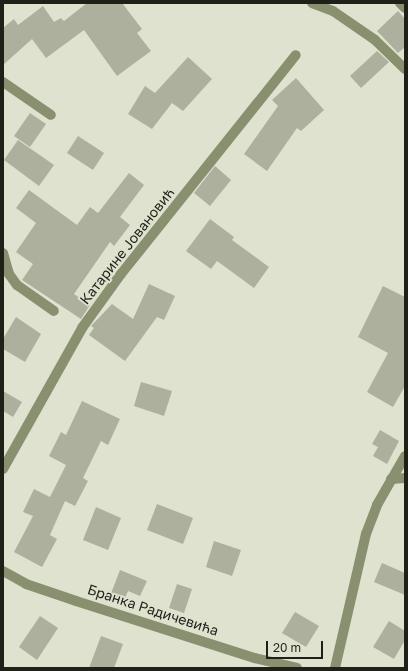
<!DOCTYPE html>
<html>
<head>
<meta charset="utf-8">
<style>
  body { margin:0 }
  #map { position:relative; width:408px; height:671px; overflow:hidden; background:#dee2ce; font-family:"Golos Text",sans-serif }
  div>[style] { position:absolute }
  .building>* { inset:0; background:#acb09d }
  .minor>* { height:10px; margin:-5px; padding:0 5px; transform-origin:5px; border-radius:5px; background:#899070 }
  span { translate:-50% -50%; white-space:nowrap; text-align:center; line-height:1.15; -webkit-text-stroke:3.5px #dee2ce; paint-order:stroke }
  .street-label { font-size:14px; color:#1f2119 }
  .frame { position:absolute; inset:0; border:4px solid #1f2119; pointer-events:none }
  .scale { position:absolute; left:266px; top:641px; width:57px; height:18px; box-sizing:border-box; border:2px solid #1f2119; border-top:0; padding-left:5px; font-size:12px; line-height:14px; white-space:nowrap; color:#1f2119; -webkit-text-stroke:3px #dee2ce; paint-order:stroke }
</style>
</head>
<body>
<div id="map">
  <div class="building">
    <div style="clip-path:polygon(87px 3px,122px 3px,142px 29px,137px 33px,151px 51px,117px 76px,84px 30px,46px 58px,32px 39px,3px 65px,3px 28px,14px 19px,18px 25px,43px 6px,54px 22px,61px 18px,64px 21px)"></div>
    <div style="clip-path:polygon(398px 11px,405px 19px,405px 47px,398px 53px,377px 31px)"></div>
    <div style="clip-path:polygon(377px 51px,389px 62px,361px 88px,350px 76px)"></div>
    <div style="clip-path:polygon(188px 57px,212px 79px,183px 111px,172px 103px,152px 129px,128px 114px,145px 86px,155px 93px)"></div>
    <div style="clip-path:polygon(296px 78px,324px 110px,301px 131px,297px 128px,267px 171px,244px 154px,278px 106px,272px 100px)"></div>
    <div style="clip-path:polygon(30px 113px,46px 124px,30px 147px,14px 136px)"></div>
    <div style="clip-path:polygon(78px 136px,104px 153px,93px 170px,67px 153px)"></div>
    <div style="clip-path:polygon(18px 140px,54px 165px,39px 186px,4px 160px)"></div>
    <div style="clip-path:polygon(215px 166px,231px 180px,210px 206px,194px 193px)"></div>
    <div style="clip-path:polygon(129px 173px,144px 185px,120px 217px,130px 225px,114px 246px,110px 242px,74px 294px,90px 305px,81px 319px,22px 280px,33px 264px,16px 252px,36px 223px,16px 208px,29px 190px,77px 225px,90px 207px,98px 213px)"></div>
    <div style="clip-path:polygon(210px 219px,234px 237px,232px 240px,269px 267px,254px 288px,217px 261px,211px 269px,186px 251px)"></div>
    <div style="clip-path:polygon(149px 284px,175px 296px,164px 320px,157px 317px,125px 361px,89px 335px,94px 328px,91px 326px,112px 304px,133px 319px)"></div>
    <div style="clip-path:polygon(383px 286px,405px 297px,405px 386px,393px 407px,367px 392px,388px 353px,358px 337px)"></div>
    <div style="clip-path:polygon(16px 317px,41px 334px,25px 362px,3px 349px,3px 339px)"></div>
    <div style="clip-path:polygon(141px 382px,172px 391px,164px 416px,134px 406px)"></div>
    <div style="clip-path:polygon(3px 391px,22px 402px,13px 417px,3px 411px)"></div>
    <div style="clip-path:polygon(82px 401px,120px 419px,108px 445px,101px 441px,83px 478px,88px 481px,75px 506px,65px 501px,50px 535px,57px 539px,42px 567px,14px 552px,33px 516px,23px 512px,34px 489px,50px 497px,66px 465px,49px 456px,61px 432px,66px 435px)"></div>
    <div style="clip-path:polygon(380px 430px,399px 441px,387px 464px,373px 456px,378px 447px,372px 444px)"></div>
    <div style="clip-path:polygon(157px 504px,193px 518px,183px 544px,147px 530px)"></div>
    <div style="clip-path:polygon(96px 507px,121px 518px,108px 550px,83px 540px)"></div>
    <div style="clip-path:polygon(214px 541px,241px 550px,232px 576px,206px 567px)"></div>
    <div style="clip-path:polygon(382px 563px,405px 573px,405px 595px,374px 582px)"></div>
    <div style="clip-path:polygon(120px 570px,147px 581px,140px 596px,128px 591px,124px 601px,110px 596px)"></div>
    <div style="clip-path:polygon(177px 584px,192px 589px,184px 613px,169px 608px)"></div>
    <div style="clip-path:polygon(295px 612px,319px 626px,306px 647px,282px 633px)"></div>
    <div style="clip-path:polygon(40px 616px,58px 628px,37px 660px,19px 647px)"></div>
    <div style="clip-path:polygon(389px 621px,405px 631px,405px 640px,394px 659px,373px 647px)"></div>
    <div style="clip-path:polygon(101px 636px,123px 644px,114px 668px,89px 668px)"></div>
  </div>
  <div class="minor">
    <div style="left:312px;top:3px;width:22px;rotate:21deg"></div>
    <div style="left:333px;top:11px;width:51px;rotate:34.6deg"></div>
    <div style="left:375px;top:40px;width:42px;rotate:44deg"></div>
    <div style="left:400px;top:3px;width:7px;rotate:45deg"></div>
    <div style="left:3px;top:82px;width:58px;rotate:34.5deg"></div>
    <div style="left:3px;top:253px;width:22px;rotate:74deg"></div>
    <div style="left:9px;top:274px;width:14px;rotate:54deg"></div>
    <div style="left:17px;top:285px;width:45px;rotate:35.1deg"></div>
    <div style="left:3px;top:469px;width:162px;rotate:-60.7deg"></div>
    <div style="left:82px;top:328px;width:67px;rotate:-54.2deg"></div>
    <div style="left:121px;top:274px;width:280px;rotate:-51.4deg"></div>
    <div style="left:391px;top:479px;width:14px;rotate:-4deg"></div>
    <div style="left:3px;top:571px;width:26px;rotate:29deg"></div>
    <div style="left:26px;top:584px;width:53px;rotate:18.8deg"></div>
    <div style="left:76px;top:601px;width:188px;rotate:17.7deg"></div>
    <div style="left:255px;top:658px;width:43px;rotate:13.4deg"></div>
    <div style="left:335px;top:668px;width:138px;rotate:-77deg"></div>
    <div style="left:366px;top:534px;width:31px;rotate:-69deg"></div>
    <div style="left:377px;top:505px;width:56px;rotate:-60.3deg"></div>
  </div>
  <div class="street-label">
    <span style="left:127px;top:246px;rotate:-52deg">Катарине Јовановић</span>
    <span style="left:153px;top:610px;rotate:18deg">Бранка Радичевића</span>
  </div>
  <div class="frame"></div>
  <div class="scale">20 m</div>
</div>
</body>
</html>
